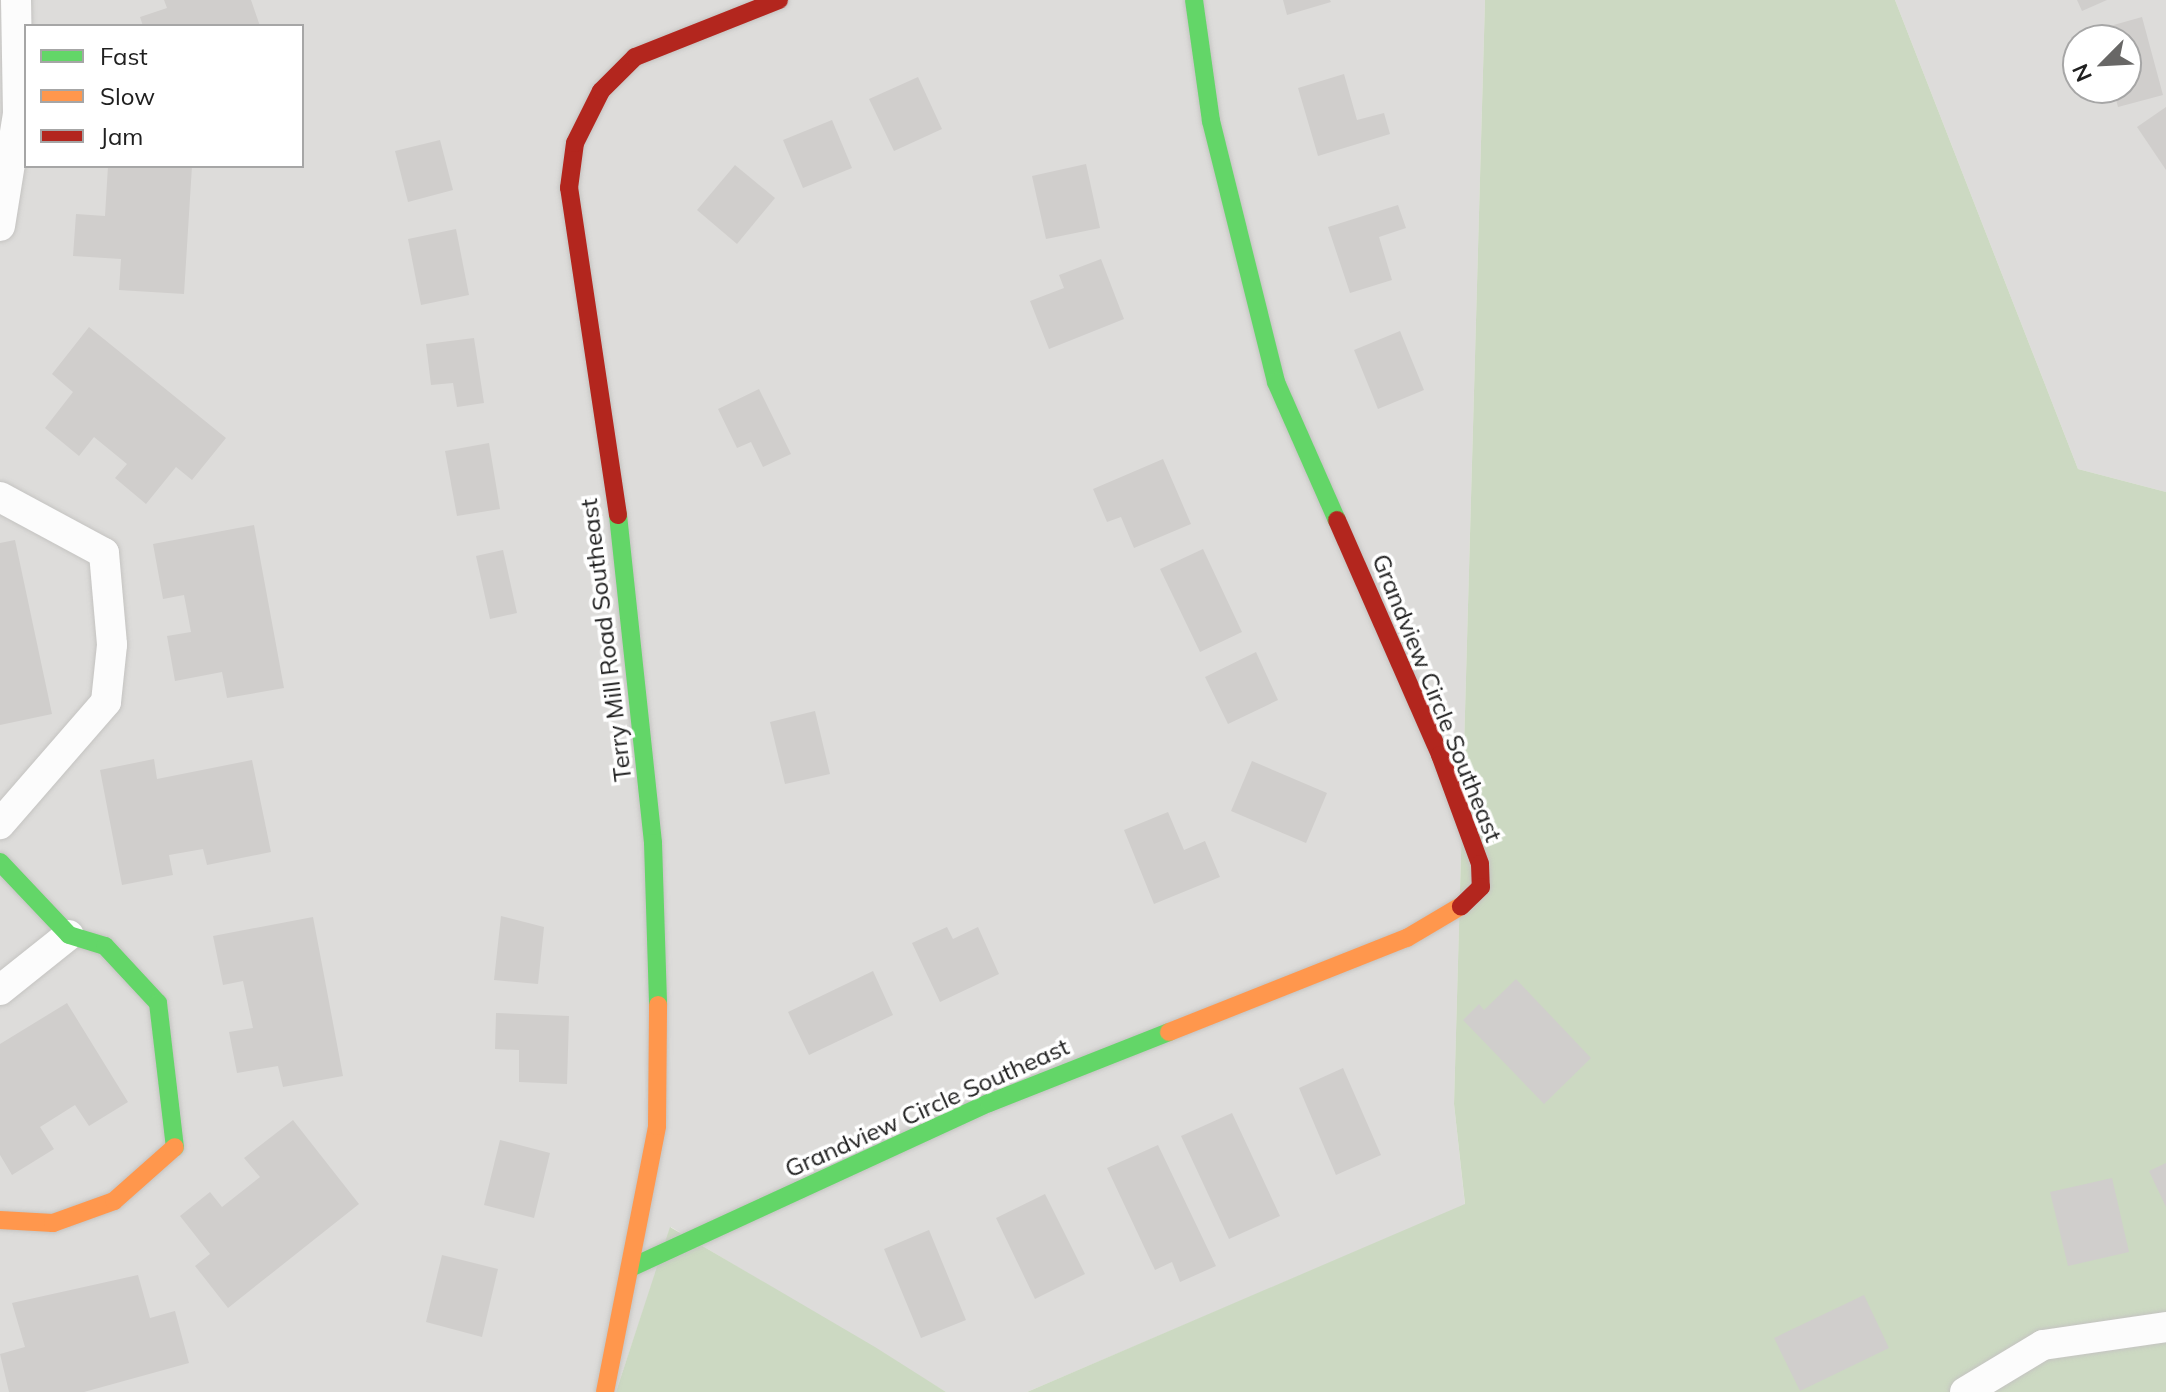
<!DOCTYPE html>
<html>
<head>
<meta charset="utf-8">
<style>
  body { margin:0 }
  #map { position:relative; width:2166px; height:1392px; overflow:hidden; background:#eeece9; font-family:Mulish,sans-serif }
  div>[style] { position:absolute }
  .residential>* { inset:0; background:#dddcda }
  .forest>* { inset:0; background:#ccd9c2 }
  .building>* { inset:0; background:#d0cecc }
  .roads { filter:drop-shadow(0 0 2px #c4c3c1) drop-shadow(0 0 2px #c4c3c1) }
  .street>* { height:30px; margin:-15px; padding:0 15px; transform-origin:15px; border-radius:15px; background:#fcfcfc }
  .fast>* { height:18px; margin:-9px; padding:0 9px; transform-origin:9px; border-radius:9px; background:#63d668 }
  .slow>* { height:18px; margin:-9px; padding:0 9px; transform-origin:9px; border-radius:9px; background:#ff974d }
  .jam>* { height:18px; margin:-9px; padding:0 9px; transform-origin:9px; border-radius:9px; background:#b3261e }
  span { translate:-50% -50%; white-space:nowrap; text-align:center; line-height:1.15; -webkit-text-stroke:7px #fff; paint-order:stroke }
  .street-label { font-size:24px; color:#202020 }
  .legend { position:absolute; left:24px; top:24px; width:280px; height:144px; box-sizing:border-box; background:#fff; border:2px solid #a6a6a6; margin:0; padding:10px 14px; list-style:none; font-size:24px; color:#202020 }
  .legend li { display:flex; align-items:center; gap:16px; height:40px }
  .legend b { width:40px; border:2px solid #a6a6a6 }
  .north { position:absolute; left:2062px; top:24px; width:80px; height:80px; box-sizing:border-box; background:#fff; border:2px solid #a6a6a6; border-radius:50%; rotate:246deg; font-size:22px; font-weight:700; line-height:32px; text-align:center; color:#202020 }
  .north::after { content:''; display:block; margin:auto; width:28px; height:36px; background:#686766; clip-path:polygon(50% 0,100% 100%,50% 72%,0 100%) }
</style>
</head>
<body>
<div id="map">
  <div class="residential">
    <div style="clip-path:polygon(evenodd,0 0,1485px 0,1454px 1104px,1465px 1205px,1027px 1392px,946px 1392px,671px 1227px,616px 1392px,0 1392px,0 0,26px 26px,302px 26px,302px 166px,26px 166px,26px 26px)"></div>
    <div style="clip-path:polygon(evenodd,1895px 0,2166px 0,2166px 492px,2078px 469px,1895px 0,2078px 40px,2126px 40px,2126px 88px,2078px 88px,2078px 40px)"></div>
  </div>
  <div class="forest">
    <div style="clip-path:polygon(1485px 0,1895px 0,2078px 469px,2166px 492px,2166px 1392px,1027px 1392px,1465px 1204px,1454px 1104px)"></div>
    <div style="clip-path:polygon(670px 1227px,875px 1347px,946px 1392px,616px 1392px)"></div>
  </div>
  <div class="building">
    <div style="clip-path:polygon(164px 0,251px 0,260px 26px,143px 26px,140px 17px,167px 8px)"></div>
    <div style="clip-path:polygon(1283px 0,1330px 0,1331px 2px,1287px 15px)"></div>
    <div style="clip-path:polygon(2077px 0,2107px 0,2082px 11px)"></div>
    <div style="clip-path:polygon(2142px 17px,2163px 95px,2118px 107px,2113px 88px,2126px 88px,2126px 40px,2078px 40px,2077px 59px,2071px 37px)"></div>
    <div style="clip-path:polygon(1344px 74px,1357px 120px,1384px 113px,1390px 134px,1318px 156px,1298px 88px)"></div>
    <div style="clip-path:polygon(918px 77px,942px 129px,894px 151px,869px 99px)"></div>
    <div style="clip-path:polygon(2166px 107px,2166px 170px,2137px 127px)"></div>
    <div style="clip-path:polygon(832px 120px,852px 168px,803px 188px,783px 140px)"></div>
    <div style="clip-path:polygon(440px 140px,453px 190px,408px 202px,395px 151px)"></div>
    <div style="clip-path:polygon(1086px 164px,1100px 228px,1046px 239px,1032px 176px)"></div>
    <div style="clip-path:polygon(735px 165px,775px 198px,737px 244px,697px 210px)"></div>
    <div style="clip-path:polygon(108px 166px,192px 166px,184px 294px,119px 290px,121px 259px,73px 256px,76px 214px,105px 216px)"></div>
    <div style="clip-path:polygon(1398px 205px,1406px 228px,1379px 237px,1392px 280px,1350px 293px,1328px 227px)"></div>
    <div style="clip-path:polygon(456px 229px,469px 295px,421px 305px,408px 239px)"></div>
    <div style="clip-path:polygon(1101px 259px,1124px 319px,1049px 349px,1030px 301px,1064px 288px,1059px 275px)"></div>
    <div style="clip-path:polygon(89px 327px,226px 438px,192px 480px,176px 467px,146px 504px,115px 478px,127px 464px,94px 437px,79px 456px,45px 428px,73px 392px,52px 374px)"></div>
    <div style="clip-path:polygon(1400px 331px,1424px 390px,1378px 409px,1354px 350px)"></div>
    <div style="clip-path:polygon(474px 338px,484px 403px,457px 407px,453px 383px,431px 385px,426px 344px)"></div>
    <div style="clip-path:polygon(759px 389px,791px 454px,763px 467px,751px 442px,737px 448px,718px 409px)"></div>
    <div style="clip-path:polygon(489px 443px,500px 509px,457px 516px,445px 451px)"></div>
    <div style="clip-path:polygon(1163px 459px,1191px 524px,1134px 548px,1121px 517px,1107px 522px,1093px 489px)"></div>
    <div style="clip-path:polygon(254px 525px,284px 688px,227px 698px,222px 672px,175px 681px,167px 636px,191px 632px,184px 595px,163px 599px,153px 544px)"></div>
    <div style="clip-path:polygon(15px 540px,52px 714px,0 725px,0 543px)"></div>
    <div style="clip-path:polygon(1203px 549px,1242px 632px,1200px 652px,1160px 569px)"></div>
    <div style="clip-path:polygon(503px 550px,517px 613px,490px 619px,476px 556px)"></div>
    <div style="clip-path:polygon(1256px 652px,1278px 700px,1228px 724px,1205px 677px)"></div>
    <div style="clip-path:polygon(815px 711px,830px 774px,785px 784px,770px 722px)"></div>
    <div style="clip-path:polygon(154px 759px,157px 779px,252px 760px,271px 852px,207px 865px,203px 849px,169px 855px,173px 875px,122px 885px,100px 770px)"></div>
    <div style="clip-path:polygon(1252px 761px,1327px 793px,1306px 843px,1231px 811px)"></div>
    <div style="clip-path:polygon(1168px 812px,1184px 850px,1205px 841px,1220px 877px,1154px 904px,1124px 830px)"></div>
    <div style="clip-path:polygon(501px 916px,544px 927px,538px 984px,494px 980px)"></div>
    <div style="clip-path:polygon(313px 917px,343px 1076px,283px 1087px,278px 1066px,237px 1073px,229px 1032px,253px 1028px,243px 981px,223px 985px,213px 936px)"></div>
    <div style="clip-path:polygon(947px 927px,953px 939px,978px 927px,999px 974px,940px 1002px,912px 943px)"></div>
    <div style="clip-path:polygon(873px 971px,893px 1015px,809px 1055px,788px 1012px)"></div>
    <div style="clip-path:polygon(1516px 979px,1591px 1058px,1544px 1104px,1463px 1020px,1479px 1004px,1484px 1010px)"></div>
    <div style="clip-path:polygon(67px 1003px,128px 1102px,89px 1126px,75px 1105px,40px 1127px,54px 1149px,12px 1175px,0 1155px,0 1044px)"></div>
    <div style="clip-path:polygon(496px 1013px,569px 1016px,567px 1084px,519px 1082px,519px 1050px,495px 1049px)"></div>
    <div style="clip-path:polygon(1343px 1068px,1381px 1155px,1336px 1175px,1299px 1088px)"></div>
    <div style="clip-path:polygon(1232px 1113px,1280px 1216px,1229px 1239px,1181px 1136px)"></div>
    <div style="clip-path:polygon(293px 1120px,359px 1204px,228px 1308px,195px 1266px,210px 1254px,180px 1216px,210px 1192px,222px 1207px,260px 1177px,244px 1158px)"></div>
    <div style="clip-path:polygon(500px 1140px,550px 1153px,534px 1218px,484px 1205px)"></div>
    <div style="clip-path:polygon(1158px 1145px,1216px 1266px,1180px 1282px,1172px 1262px,1155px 1270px,1107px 1168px)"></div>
    <div style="clip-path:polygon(2166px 1163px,2166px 1207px,2149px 1171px)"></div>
    <div style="clip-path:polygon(2112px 1178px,2129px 1252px,2068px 1266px,2050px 1192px)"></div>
    <div style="clip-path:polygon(1045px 1194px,1085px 1274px,1035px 1299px,996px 1218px)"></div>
    <div style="clip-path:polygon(929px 1230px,966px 1320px,921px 1338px,884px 1249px)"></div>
    <div style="clip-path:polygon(442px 1255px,498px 1269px,482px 1337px,426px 1322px)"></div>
    <div style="clip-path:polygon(138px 1275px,150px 1318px,175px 1311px,189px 1363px,84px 1392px,9px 1392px,0 1354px,25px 1347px,12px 1303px)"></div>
    <div style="clip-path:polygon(1864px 1295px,1889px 1348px,1800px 1391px,1774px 1338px)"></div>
  </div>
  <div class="roads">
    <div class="street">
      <div style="left:0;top:226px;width:113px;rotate:-80.9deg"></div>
      <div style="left:18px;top:114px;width:114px;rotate:-91deg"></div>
      <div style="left:0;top:497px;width:118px;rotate:28.3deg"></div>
      <div style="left:104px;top:553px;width:92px;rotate:85deg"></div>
      <div style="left:112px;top:645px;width:57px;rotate:96deg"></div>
      <div style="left:106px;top:702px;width:162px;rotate:131deg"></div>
      <div style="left:0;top:990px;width:88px;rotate:-38.6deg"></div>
      <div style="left:1965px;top:1392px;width:91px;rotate:-31.1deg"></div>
      <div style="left:2043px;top:1345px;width:124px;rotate:-8.3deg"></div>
    </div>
    <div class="fast">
      <div style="left:1194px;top:0;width:122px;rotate:82deg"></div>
      <div style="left:1211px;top:121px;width:269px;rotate:76deg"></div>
      <div style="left:1276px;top:382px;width:151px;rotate:66.2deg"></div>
      <div style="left:618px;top:515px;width:330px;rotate:83.9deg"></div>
      <div style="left:653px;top:843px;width:162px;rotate:88.2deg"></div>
      <div style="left:0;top:862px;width:100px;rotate:46.6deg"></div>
      <div style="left:69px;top:935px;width:38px;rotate:17deg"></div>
      <div style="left:105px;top:946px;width:78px;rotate:47.1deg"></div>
      <div style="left:158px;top:1003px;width:145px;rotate:83.3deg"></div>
      <div style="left:630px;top:1268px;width:395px;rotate:-24.7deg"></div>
      <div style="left:989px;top:1103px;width:193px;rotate:-21.5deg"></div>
    </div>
    <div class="slow">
      <div style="left:1169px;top:1032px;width:256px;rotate:-21.6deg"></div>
      <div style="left:1407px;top:938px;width:63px;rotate:-30.7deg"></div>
      <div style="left:0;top:1220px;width:53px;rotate:3.2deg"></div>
      <div style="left:53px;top:1223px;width:65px;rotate:-19.8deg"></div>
      <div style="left:114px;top:1201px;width:81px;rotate:-41.5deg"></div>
      <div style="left:605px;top:1392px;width:271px;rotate:-78.9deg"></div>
      <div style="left:657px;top:1126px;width:121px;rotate:-89.5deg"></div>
    </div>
    <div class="jam">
      <div style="left:618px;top:515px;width:331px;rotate:-98.5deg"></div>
      <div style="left:569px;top:188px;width:45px;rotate:-82.4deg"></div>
      <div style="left:575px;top:143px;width:58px;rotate:-63.4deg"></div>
      <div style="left:601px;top:91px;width:48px;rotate:-45deg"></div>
      <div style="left:635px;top:57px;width:155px;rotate:-21.6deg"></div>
      <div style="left:1337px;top:520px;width:257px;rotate:66.3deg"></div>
      <div style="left:1440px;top:755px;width:116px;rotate:69.8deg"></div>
      <div style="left:1480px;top:864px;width:23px;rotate:88deg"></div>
      <div style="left:1481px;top:887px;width:28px;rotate:136deg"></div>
    </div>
  </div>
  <div class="street-label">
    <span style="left:606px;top:640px;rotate:-97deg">Terry Mill Road Southeast</span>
    <span style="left:1437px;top:698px;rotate:68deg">Grandview Circle Southeast</span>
    <span style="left:927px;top:1108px;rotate:-24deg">Grandview Circle Southeast</span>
  </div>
  <ul class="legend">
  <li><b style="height:10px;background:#63d668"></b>Fast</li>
  <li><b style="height:10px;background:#ff974d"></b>Slow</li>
  <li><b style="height:10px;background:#b3261e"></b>Jam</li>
  </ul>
  <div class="north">N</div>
</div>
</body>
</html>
